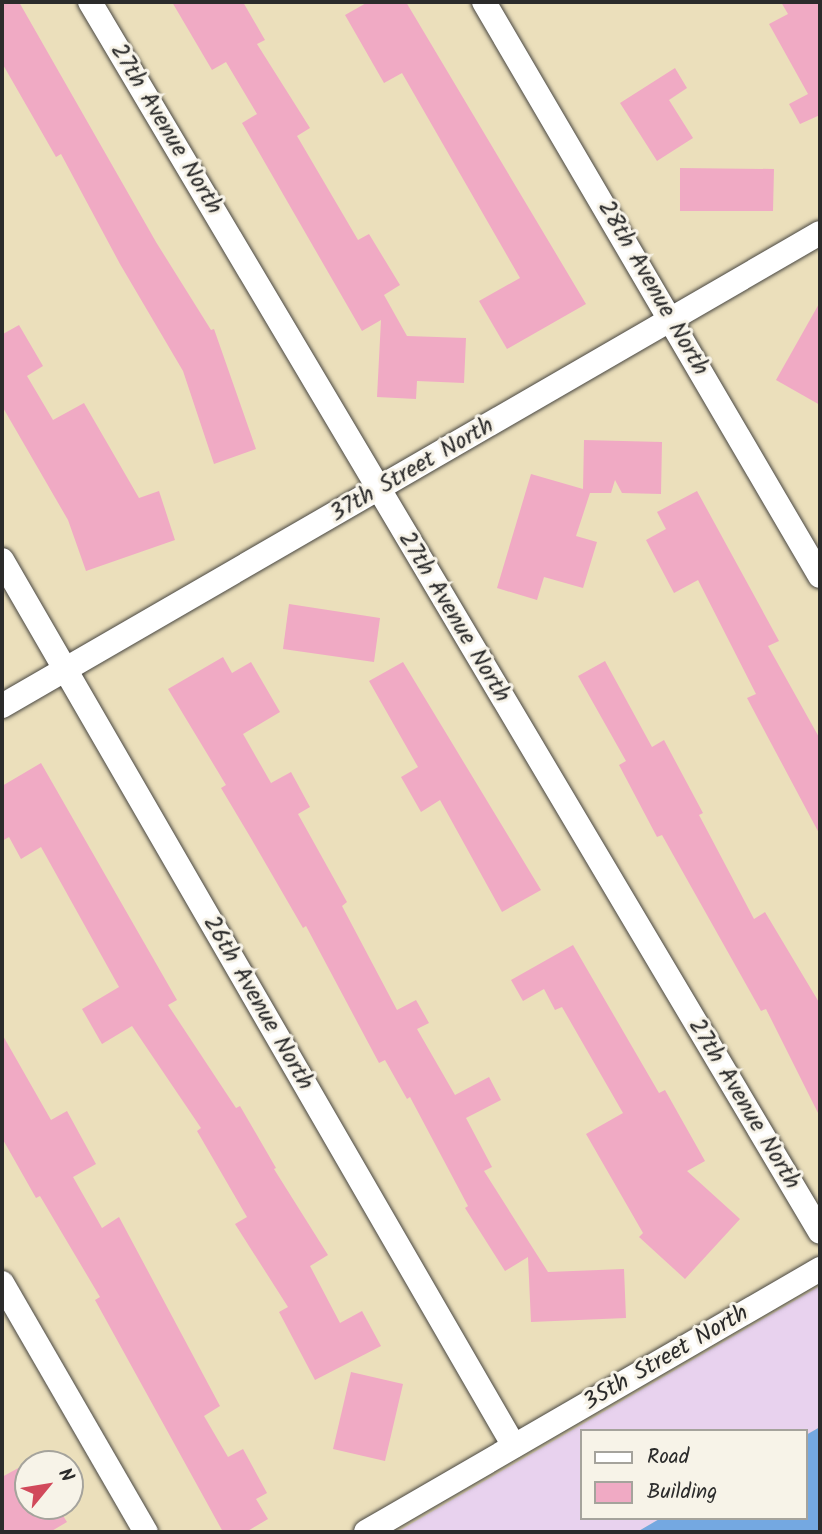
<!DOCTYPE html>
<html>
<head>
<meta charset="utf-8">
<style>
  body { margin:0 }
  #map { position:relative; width:822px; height:1534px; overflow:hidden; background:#ebdfbb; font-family:Kalam,sans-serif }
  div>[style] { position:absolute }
  .built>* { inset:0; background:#e8d2ee }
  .water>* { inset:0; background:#74a8e1 }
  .building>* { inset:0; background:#f0aac4 }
  .roads { filter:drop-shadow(0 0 2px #484641) drop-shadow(0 0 2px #484641) }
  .street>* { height:24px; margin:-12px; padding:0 12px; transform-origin:12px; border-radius:12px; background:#fff }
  span { translate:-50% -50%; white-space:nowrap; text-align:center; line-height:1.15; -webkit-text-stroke:6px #f7f3e8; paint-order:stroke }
  .street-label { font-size:24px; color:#2b2b2b }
  .frame { position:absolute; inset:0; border:4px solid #2b2b2b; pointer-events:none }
  .legend { position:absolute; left:580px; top:1429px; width:228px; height:91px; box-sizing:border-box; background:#f7f3e8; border:2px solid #a5a39c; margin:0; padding:9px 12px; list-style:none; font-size:21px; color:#2b2b2b }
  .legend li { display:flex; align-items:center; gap:14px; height:35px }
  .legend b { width:35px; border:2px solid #a5a39c }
  .north { position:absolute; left:14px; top:1450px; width:70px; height:70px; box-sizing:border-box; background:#f7f3e8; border:2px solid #a5a39c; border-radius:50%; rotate:60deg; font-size:19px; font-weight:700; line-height:28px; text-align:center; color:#2b2b2b }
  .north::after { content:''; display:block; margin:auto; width:24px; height:32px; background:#d1495b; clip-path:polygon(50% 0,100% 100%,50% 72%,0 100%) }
</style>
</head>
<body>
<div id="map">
  <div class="built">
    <div style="clip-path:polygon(820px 1286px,820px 1427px,806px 1435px,806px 1431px,582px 1431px,582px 1518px,661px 1518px,637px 1532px,397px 1532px)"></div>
  </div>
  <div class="water">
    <div style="clip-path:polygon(820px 1427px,820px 1532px,637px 1532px,661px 1518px,806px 1518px,806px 1435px)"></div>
  </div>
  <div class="building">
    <div style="clip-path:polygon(2px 2px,19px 2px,156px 242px,211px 330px,214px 329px,256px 449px,214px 464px,183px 371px,120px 264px,61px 154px,56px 157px,2px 63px)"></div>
    <div style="clip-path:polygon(172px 2px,243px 2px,265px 40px,257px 44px,310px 128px,297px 136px,358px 240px,369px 234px,400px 285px,384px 295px,407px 336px,466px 338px,464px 383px,417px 381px,416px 399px,377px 397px,381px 320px,362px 331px,242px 123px,257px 114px,226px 62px,212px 70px)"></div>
    <div style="clip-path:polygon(368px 2px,406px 2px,586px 304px,507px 349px,479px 301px,520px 278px,402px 73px,384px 83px,345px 15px)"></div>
    <div style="clip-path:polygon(781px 2px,820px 2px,820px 115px,800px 124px,789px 104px,808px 94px,769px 24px,788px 14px)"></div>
    <div style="clip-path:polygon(675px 68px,687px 88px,669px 100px,693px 138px,657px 161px,620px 103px)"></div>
    <div style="clip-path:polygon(680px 168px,774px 169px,773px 211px,680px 211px)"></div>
    <div style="clip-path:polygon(820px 302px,820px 405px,776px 380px)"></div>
    <div style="clip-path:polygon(19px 325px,43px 366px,27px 376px,53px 420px,84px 403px,139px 498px,159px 491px,175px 540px,86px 571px,68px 520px,2px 406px,2px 332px,3px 334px)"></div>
    <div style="clip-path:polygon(584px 440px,662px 442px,661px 494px,622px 493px,615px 480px,611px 493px,590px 493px,576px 536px,597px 542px,583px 588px,544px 577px,537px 600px,497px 588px,531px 474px,583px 489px)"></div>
    <div style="clip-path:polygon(697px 491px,779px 641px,768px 646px,820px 739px,820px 835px,747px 698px,756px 694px,698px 580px,674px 593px,646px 540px,666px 529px,657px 512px)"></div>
    <div style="clip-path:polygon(289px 604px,380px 618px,374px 662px,283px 649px)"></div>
    <div style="clip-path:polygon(223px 657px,232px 673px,251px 662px,280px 712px,243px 734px,271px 783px,291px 772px,310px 807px,298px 814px,347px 902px,342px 906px,397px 1010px,416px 1000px,429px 1023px,417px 1029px,455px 1095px,489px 1077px,501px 1100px,466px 1118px,492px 1167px,484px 1171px,548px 1272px,624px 1269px,626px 1318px,531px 1322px,528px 1257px,505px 1271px,465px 1208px,468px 1206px,410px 1097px,407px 1099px,385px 1060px,379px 1063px,306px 926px,303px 928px,252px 840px,221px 788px,226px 785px,168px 689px)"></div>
    <div style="clip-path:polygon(605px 661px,652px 747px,664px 740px,703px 813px,699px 815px,754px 919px,765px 912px,820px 1004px,820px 1117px,766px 1009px,761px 1011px,662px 835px,657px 837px,619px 765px,626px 761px,578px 676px)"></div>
    <div style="clip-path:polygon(403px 662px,541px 890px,502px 912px,440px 800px,421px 812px,401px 777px,418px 767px,369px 681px)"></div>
    <div style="clip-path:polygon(41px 763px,177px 1000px,168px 1005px,236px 1108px,240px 1106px,276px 1168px,274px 1169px,328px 1255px,310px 1266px,340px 1323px,362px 1311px,381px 1346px,315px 1380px,279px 1312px,288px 1307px,235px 1224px,247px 1217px,197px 1131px,201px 1128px,132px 1026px,102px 1044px,82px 1009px,119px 987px,41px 847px,21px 859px,9px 837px,2px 841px,2px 786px)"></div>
    <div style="clip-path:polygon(573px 945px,659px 1093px,665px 1090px,705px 1161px,687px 1171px,740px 1219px,685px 1279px,639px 1237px,643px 1233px,586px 1134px,623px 1113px,562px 1007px,555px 1010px,544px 989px,523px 1001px,511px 980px)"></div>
    <div style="clip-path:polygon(2px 1034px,51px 1120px,67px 1111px,96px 1164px,73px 1177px,102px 1228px,119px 1217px,220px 1406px,204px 1416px,228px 1457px,243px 1449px,267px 1493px,256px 1499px,268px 1519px,246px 1532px,223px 1532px,95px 1300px,100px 1297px,40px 1196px,36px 1198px,2px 1138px)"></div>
    <div style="clip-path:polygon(351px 1372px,403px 1384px,385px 1461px,333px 1449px)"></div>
    <div style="clip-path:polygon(31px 1461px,33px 1464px,28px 1464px,28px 1506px,57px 1506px,67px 1522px,50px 1532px,2px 1532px,2px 1477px)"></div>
  </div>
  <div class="roads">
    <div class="street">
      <div style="left:90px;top:2px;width:1430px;rotate:59.31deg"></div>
      <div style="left:484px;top:2px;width:665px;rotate:59.66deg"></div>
      <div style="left:2px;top:560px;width:1023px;rotate:59.98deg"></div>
      <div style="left:2px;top:706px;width:945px;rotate:-30.04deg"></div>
      <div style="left:2px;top:1283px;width:288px;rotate:60deg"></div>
      <div style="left:366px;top:1532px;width:525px;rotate:-30.08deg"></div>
    </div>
  </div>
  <div class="street-label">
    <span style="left:166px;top:129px;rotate:59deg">27th Avenue North</span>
    <span style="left:653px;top:288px;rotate:60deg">28th Avenue North</span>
    <span style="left:412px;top:470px;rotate:-30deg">37th Street North</span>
    <span style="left:454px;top:617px;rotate:59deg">27th Avenue North</span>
    <span style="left:258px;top:1003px;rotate:60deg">26th Avenue North</span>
    <span style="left:744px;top:1104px;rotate:59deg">27th Avenue North</span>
    <span style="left:666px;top:1358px;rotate:-30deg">35th Street North</span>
  </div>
  <div class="frame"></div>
  <ul class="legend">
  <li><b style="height:9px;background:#fff"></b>Road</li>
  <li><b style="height:19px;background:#f0aac4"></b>Building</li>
  </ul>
  <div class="north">N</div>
</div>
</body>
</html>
